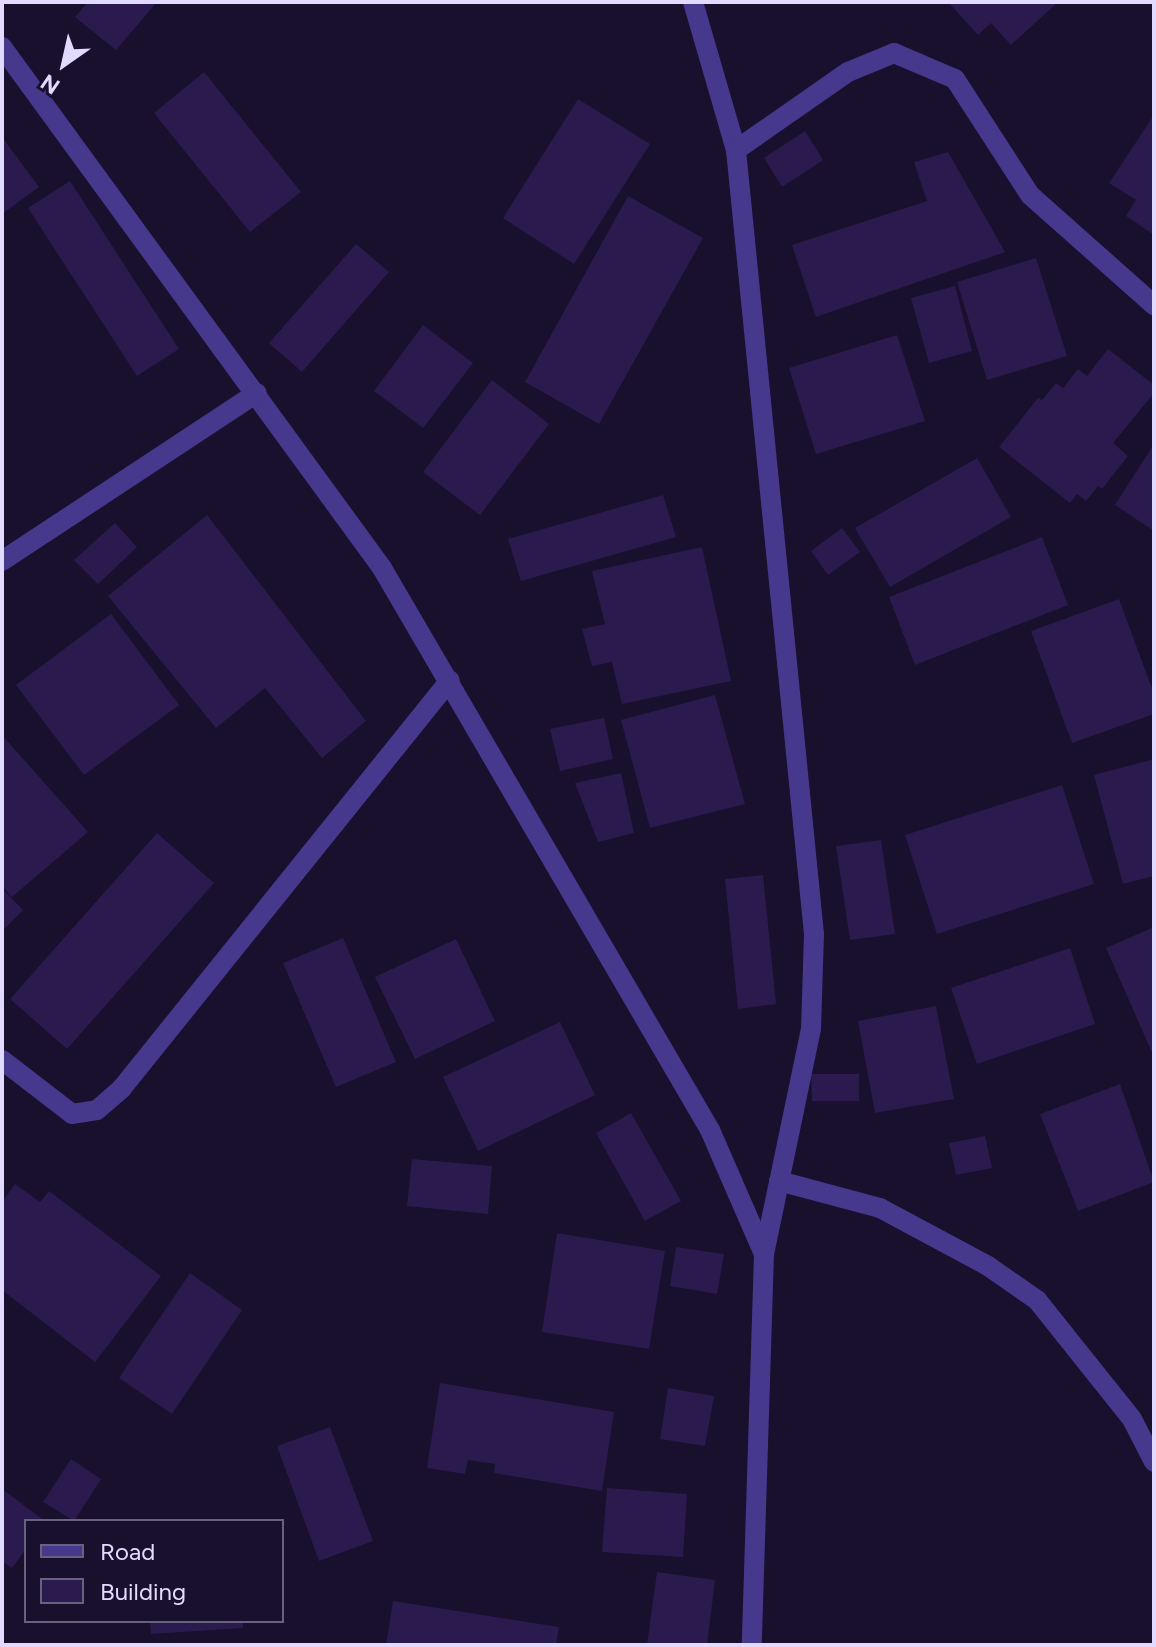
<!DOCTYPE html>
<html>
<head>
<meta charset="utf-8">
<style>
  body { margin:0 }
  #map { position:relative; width:1156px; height:1647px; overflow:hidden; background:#18102c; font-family:Figtree,sans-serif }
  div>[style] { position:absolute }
  .building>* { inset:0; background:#2b1a4e }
  .street>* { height:20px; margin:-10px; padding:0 10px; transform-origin:10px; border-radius:10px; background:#45388d }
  span { translate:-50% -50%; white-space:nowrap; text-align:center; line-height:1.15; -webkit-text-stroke:8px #18102c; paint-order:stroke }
  .frame { position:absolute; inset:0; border:4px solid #e3dbff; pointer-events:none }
  .legend { position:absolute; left:24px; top:1519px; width:260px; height:104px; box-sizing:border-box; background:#18102c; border:2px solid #696180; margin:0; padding:10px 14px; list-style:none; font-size:24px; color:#e3dbff }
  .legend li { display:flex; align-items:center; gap:16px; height:40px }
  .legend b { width:40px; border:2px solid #696180 }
  .north { position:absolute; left:24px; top:24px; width:80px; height:80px; -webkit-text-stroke:6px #18102c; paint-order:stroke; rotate:214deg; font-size:22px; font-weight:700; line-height:32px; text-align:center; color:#e3dbff }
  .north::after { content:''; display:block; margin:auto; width:28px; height:36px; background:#e3dbff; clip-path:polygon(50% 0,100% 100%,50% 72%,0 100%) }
</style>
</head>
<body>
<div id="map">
  <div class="building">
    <div style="clip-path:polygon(88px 2px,157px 2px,116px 50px,75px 17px)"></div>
    <div style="clip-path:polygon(948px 2px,1058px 2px,1011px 45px,991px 23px,978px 35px)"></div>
    <div style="clip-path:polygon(204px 72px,301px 192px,250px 232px,154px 113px)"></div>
    <div style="clip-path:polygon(578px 99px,650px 144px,574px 264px,503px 218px)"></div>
    <div style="clip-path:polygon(1154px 115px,1154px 235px,1126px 216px,1136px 200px,1109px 183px)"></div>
    <div style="clip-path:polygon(805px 131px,823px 160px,782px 187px,764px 158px)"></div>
    <div style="clip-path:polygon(2px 137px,39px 187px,2px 214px)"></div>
    <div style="clip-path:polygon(948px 152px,1005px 252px,816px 317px,792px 245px,927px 201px,914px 162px)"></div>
    <div style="clip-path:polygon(70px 181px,179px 349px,137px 376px,28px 208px)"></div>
    <div style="clip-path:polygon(628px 196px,703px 238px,599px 424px,525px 382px)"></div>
    <div style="clip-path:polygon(356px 244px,389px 272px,302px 372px,269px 343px)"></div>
    <div style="clip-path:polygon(1036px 258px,1067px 356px,987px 380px,957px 282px)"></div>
    <div style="clip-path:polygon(955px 286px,972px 351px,929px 363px,911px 298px)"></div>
    <div style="clip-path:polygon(423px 325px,473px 363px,423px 428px,374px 391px)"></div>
    <div style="clip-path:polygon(897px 335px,925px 421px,816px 454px,789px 368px)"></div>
    <div style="clip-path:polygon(1108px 349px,1154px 385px,1154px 393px,1113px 443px,1128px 456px,1102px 489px,1098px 486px,1086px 501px,1077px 494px,1070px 503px,999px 447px,1038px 398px,1042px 400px,1056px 383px,1063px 388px,1078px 369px,1087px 376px)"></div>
    <div style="clip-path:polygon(492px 380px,549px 424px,480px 515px,423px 472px)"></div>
    <div style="clip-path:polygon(1154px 444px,1154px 531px,1115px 505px)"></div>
    <div style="clip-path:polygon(977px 458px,1011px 517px,890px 587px,855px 528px)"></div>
    <div style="clip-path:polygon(663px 495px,676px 537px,521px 581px,508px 539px)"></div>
    <div style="clip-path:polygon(207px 515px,366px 721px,322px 758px,265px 688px,216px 728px,108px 596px)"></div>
    <div style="clip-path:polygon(115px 523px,137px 547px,98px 584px,74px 560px)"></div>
    <div style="clip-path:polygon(842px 528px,860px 552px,828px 575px,811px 551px)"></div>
    <div style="clip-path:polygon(1042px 537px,1068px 605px,915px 665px,889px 597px)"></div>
    <div style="clip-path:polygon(702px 547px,731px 681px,622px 704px,612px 662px,592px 666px,582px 629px,605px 624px,592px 571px)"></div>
    <div style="clip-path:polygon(1119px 599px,1154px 694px,1154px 714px,1072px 743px,1031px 631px)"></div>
    <div style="clip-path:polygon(111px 614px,179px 705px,84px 775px,16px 685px)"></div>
    <div style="clip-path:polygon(715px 695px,745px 804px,650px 828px,621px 720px)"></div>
    <div style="clip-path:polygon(604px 718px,613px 759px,560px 771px,550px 729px)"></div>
    <div style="clip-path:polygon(2px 735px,88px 832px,12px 897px,2px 886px)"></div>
    <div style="clip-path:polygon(1154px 759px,1154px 876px,1123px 884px,1094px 775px)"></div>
    <div style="clip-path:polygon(621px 773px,634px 833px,598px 842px,575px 783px)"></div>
    <div style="clip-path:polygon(1062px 785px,1094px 884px,937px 934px,905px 835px)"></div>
    <div style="clip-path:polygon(157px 833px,214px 883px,67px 1049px,10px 999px)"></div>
    <div style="clip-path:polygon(881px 840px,895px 934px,850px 940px,836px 846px)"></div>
    <div style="clip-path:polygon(763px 875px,776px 1004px,738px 1009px,725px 879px)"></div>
    <div style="clip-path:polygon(2px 888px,23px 910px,2px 931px)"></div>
    <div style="clip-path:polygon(1154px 927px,1154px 1057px,1106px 948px)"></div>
    <div style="clip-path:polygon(343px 938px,396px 1062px,336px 1087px,283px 963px)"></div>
    <div style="clip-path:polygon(456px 939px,495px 1021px,415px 1059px,375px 977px)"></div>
    <div style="clip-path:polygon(1070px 948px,1095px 1024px,977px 1064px,951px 988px)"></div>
    <div style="clip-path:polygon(936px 1006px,954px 1099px,875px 1113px,858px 1021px)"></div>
    <div style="clip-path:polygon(560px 1022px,595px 1095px,478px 1151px,443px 1077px)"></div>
    <div style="clip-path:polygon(811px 1074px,859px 1074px,859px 1101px,812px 1101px)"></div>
    <div style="clip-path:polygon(1120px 1084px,1154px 1182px,1078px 1211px,1040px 1114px)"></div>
    <div style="clip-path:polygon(631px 1113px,681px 1201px,645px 1221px,596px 1133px)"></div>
    <div style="clip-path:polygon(985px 1136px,992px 1168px,956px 1175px,949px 1143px)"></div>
    <div style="clip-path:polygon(412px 1159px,492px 1166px,488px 1214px,407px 1206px)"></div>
    <div style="clip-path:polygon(15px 1184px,40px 1202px,49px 1191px,161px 1276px,95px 1362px,2px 1290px,2px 1202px)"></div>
    <div style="clip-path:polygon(557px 1233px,665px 1251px,649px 1349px,542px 1332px)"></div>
    <div style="clip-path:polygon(676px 1247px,724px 1254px,717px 1294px,670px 1286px)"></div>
    <div style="clip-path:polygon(190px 1273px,242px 1310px,172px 1414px,119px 1378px)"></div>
    <div style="clip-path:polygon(440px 1383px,614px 1412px,602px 1491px,494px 1473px,495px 1464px,468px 1460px,465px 1474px,427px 1468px)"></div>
    <div style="clip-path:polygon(668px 1388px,714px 1396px,705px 1446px,660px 1439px)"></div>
    <div style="clip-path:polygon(330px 1427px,373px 1541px,319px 1561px,277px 1446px)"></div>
    <div style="clip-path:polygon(71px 1459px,101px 1479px,74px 1521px,43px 1502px)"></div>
    <div style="clip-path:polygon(607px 1488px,687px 1494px,683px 1557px,602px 1552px)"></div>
    <div style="clip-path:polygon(2px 1489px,45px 1521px,26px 1521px,26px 1549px,12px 1568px,2px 1561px)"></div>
    <div style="clip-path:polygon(657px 1572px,715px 1580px,707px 1645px,647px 1645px)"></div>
    <div style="clip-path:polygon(393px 1601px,559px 1627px,556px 1645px,386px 1645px)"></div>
    <div style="clip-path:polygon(150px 1621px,243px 1621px,243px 1628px,151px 1634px)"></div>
  </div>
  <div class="street">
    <div style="left:693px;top:2px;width:154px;rotate:73.8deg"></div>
    <div style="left:736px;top:150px;width:788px;rotate:84.32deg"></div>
    <div style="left:814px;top:934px;width:95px;rotate:91.8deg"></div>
    <div style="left:811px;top:1029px;width:230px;rotate:101.8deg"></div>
    <div style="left:2px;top:47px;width:645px;rotate:53.89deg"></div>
    <div style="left:382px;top:568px;width:651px;rotate:59.73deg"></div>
    <div style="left:710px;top:1130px;width:135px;rotate:66.5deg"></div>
    <div style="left:764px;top:1254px;width:391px;rotate:91.8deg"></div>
    <div style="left:736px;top:150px;width:136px;rotate:-34.9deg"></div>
    <div style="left:848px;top:72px;width:50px;rotate:-22.4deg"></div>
    <div style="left:894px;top:53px;width:66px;rotate:23.1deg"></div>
    <div style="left:955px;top:79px;width:138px;rotate:57.1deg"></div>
    <div style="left:1030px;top:195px;width:166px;rotate:41.6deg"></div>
    <div style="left:2px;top:561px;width:305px;rotate:-33.4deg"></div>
    <div style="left:2px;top:1060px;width:88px;rotate:37.6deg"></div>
    <div style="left:72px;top:1114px;width:25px;rotate:-9deg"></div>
    <div style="left:97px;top:1110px;width:33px;rotate:-41deg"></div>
    <div style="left:122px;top:1088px;width:523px;rotate:-51.2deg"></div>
    <div style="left:779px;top:1181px;width:105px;rotate:15deg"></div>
    <div style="left:880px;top:1208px;width:123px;rotate:28.2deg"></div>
    <div style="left:988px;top:1266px;width:60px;rotate:34.8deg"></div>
    <div style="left:1037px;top:1300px;width:152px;rotate:51.4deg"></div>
    <div style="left:1132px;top:1419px;width:48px;rotate:62.9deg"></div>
  </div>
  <div class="frame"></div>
  <ul class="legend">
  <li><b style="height:10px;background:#45388d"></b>Road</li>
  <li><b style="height:22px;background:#2b1a4e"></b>Building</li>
  </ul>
  <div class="north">N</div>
</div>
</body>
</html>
